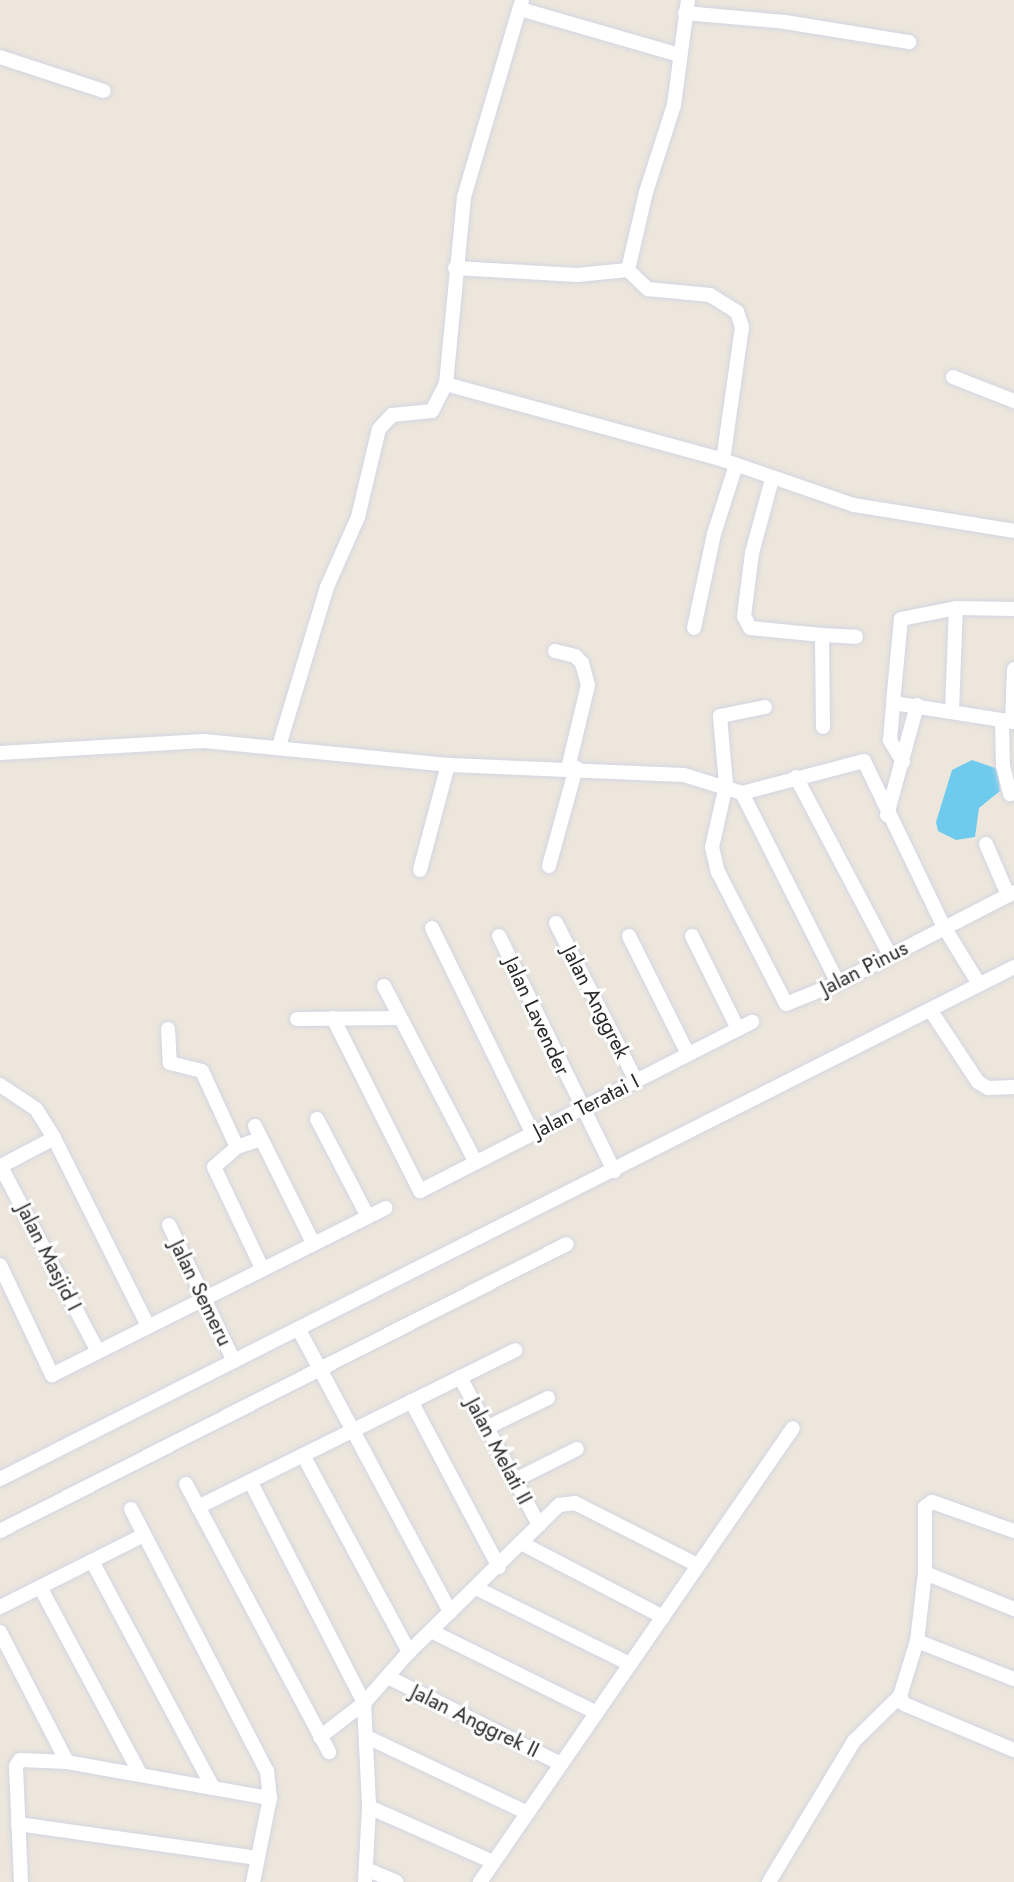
<!DOCTYPE html>
<html>
<head>
<meta charset="utf-8">
<style>
  body { margin:0 }
  #map { position:relative; width:1014px; height:1882px; overflow:hidden; background:#ece6dc; font-family:Jost,sans-serif }
  div>[style] { position:absolute }
  .water>* { inset:0; background:#6fcbee }
  .roads { filter:drop-shadow(0 0 2px #d2d5e3) drop-shadow(0 0 2px #d2d5e3) }
  .street>* { height:14px; margin:-7px; padding:0 7px; transform-origin:7px; border-radius:7px; background:#fff }
  span { translate:-50% -50%; white-space:nowrap; text-align:center; line-height:1.15; -webkit-text-stroke:6px #fff; paint-order:stroke }
  .street-label { font-size:21px; color:#2a2a2a }
</style>
</head>
<body>
<div id="map">
  <div class="water">
    <div style="clip-path:polygon(972px 760px,998px 769px,1000px 791px,979px 808px,975px 837px,956px 840px,938px 831px,936px 822px,952px 770px)"></div>
  </div>
  <div class="roads">
    <div class="street">
      <div style="left:688px;top:0;width:106px;rotate:97.6deg"></div>
      <div style="left:674px;top:105px;width:91px;rotate:107.8deg"></div>
      <div style="left:646px;top:192px;width:80px;rotate:103deg"></div>
      <div style="left:628px;top:270px;width:28px;rotate:44deg"></div>
      <div style="left:648px;top:289px;width:62px;rotate:5.5deg"></div>
      <div style="left:710px;top:295px;width:32px;rotate:32deg"></div>
      <div style="left:737px;top:312px;width:16px;rotate:72deg"></div>
      <div style="left:742px;top:327px;width:134px;rotate:98.1deg"></div>
      <div style="left:723px;top:460px;width:139px;rotate:19deg"></div>
      <div style="left:854px;top:505px;width:162px;rotate:9.2deg"></div>
      <div style="left:520px;top:9px;width:166px;rotate:16.1deg"></div>
      <div style="left:685px;top:13px;width:100px;rotate:5.1deg"></div>
      <div style="left:785px;top:22px;width:126px;rotate:9.2deg"></div>
      <div style="left:0;top:57px;width:109px;rotate:18.1deg"></div>
      <div style="left:455px;top:268px;width:122px;rotate:3.3deg"></div>
      <div style="left:577px;top:275px;width:51px;rotate:-5.6deg"></div>
      <div style="left:953px;top:377px;width:66px;rotate:21.5deg"></div>
      <div style="left:446px;top:384px;width:287px;rotate:15.3deg"></div>
      <div style="left:772px;top:479px;width:77px;rotate:105.1deg"></div>
      <div style="left:752px;top:553px;width:64px;rotate:97.2deg"></div>
      <div style="left:744px;top:616px;width:13px;rotate:63deg"></div>
      <div style="left:750px;top:628px;width:72px;rotate:5.6deg"></div>
      <div style="left:822px;top:635px;width:92px;rotate:89.4deg"></div>
      <div style="left:694px;top:628px;width:96px;rotate:-78deg"></div>
      <div style="left:714px;top:534px;width:72px;rotate:-72.3deg"></div>
      <div style="left:822px;top:635px;width:34px;rotate:3deg"></div>
      <div style="left:555px;top:651px;width:21px;rotate:14deg"></div>
      <div style="left:575px;top:656px;width:10px;rotate:45deg"></div>
      <div style="left:582px;top:663px;width:23px;rotate:75deg"></div>
      <div style="left:588px;top:685px;width:85px;rotate:103.5deg"></div>
      <div style="left:893px;top:703px;width:84px;rotate:-84.6deg"></div>
      <div style="left:901px;top:619px;width:56px;rotate:-11.3deg"></div>
      <div style="left:765px;top:707px;width:46px;rotate:168.7deg"></div>
      <div style="left:720px;top:716px;width:69px;rotate:85deg"></div>
      <div style="left:726px;top:785px;width:64px;rotate:102.7deg"></div>
      <div style="left:712px;top:847px;width:26px;rotate:77deg"></div>
      <div style="left:718px;top:872px;width:148px;rotate:62.7deg"></div>
      <div style="left:786px;top:1004px;width:56px;rotate:-22deg"></div>
      <div style="left:838px;top:983px;width:198px;rotate:-27.3deg"></div>
      <div style="left:952px;top:710px;width:102px;rotate:-87.8deg"></div>
      <div style="left:956px;top:608px;width:58px;rotate:1deg"></div>
      <div style="left:1002px;top:720px;width:46px;rotate:88.8deg"></div>
      <div style="left:1003px;top:766px;width:29px;rotate:76deg"></div>
      <div style="left:1012px;top:722px;width:53px;rotate:-87.8deg"></div>
      <div style="left:279px;top:746px;width:166px;rotate:-73.2deg"></div>
      <div style="left:327px;top:587px;width:77px;rotate:-66.1deg"></div>
      <div style="left:358px;top:517px;width:90px;rotate:-76.6deg"></div>
      <div style="left:379px;top:429px;width:19px;rotate:-47deg"></div>
      <div style="left:392px;top:415px;width:40px;rotate:-5.7deg"></div>
      <div style="left:432px;top:411px;width:30px;rotate:-63deg"></div>
      <div style="left:446px;top:384px;width:188px;rotate:-84.5deg"></div>
      <div style="left:464px;top:197px;width:205px;rotate:-73.6deg"></div>
      <div style="left:0;top:753px;width:204px;rotate:-3.4deg"></div>
      <div style="left:204px;top:741px;width:245px;rotate:5.6deg"></div>
      <div style="left:448px;top:765px;width:236px;rotate:2.4deg"></div>
      <div style="left:684px;top:775px;width:61px;rotate:17.2deg"></div>
      <div style="left:742px;top:793px;width:126px;rotate:-14.7deg"></div>
      <div style="left:864px;top:761px;width:184px;rotate:64.3deg"></div>
      <div style="left:944px;top:927px;width:67px;rotate:58.4deg"></div>
      <div style="left:903px;top:762px;width:26px;rotate:-121deg"></div>
      <div style="left:890px;top:740px;width:37px;rotate:-85deg"></div>
      <div style="left:893px;top:703px;width:122px;rotate:8.9deg"></div>
      <div style="left:796px;top:777px;width:201px;rotate:62.2deg"></div>
      <div style="left:742px;top:793px;width:213px;rotate:63.2deg"></div>
      <div style="left:887px;top:815px;width:114px;rotate:-74.7deg"></div>
      <div style="left:986px;top:844px;width:56px;rotate:66.7deg"></div>
      <div style="left:549px;top:866px;width:102px;rotate:-74.6deg"></div>
      <div style="left:420px;top:870px;width:109px;rotate:-75.1deg"></div>
      <div style="left:556px;top:923px;width:177px;rotate:63.1deg"></div>
      <div style="left:432px;top:928px;width:229px;rotate:63.9deg"></div>
      <div style="left:499px;top:936px;width:262px;rotate:63.9deg"></div>
      <div style="left:629px;top:936px;width:132px;rotate:63.4deg"></div>
      <div style="left:692px;top:936px;width:104px;rotate:63.7deg"></div>
      <div style="left:384px;top:986px;width:199px;rotate:62.5deg"></div>
      <div style="left:931px;top:1011px;width:85px;rotate:56.5deg"></div>
      <div style="left:978px;top:1082px;width:12px;rotate:31deg"></div>
      <div style="left:988px;top:1088px;width:26px;rotate:-2deg"></div>
      <div style="left:333px;top:1018px;width:194px;rotate:63.3deg"></div>
      <div style="left:420px;top:1191px;width:373px;rotate:-27deg"></div>
      <div style="left:297px;top:1019px;width:103px;rotate:-0.6deg"></div>
      <div style="left:168px;top:1029px;width:34px;rotate:87deg"></div>
      <div style="left:170px;top:1063px;width:33px;rotate:14deg"></div>
      <div style="left:202px;top:1071px;width:84px;rotate:65.3deg"></div>
      <div style="left:0;top:1085px;width:43px;rotate:33.7deg"></div>
      <div style="left:36px;top:1109px;width:34px;rotate:58deg"></div>
      <div style="left:317px;top:1119px;width:110px;rotate:62.5deg"></div>
      <div style="left:255px;top:1126px;width:131px;rotate:63.6deg"></div>
      <div style="left:261px;top:1139px;width:25px;rotate:162deg"></div>
      <div style="left:237px;top:1147px;width:30px;rotate:139deg"></div>
      <div style="left:214px;top:1167px;width:112px;rotate:64.6deg"></div>
      <div style="left:0;top:1165px;width:209px;rotate:62.3deg"></div>
      <div style="left:1px;top:1166px;width:60px;rotate:-27.8deg"></div>
      <div style="left:54px;top:1138px;width:210px;rotate:63.4deg"></div>
      <div style="left:169px;top:1225px;width:151px;rotate:64.5deg"></div>
      <div style="left:0;top:1265px;width:122px;rotate:64.7deg"></div>
      <div style="left:52px;top:1375px;width:373px;rotate:-26.6deg"></div>
      <div style="left:299px;top:1330px;width:320px;rotate:61.8deg"></div>
      <div style="left:460px;top:1377px;width:168px;rotate:61.9deg"></div>
      <div style="left:411px;top:1401px;width:188px;rotate:62.1deg"></div>
      <div style="left:486px;top:1428px;width:69px;rotate:-25.8deg"></div>
      <div style="left:303px;top:1455px;width:224px;rotate:61.7deg"></div>
      <div style="left:0;top:1479px;width:1136px;rotate:-26.79deg"></div>
      <div style="left:515px;top:1480px;width:69px;rotate:-26.6deg"></div>
      <div style="left:250px;top:1481px;width:250px;rotate:62.8deg"></div>
      <div style="left:364px;top:1703px;width:104px;rotate:87.2deg"></div>
      <div style="left:369px;top:1807px;width:75px;rotate:93.1deg"></div>
      <div style="left:186px;top:1484px;width:304px;rotate:61.9deg"></div>
      <div style="left:198px;top:1507px;width:354px;rotate:-26.3deg"></div>
      <div style="left:131px;top:1509px;width:295px;rotate:62.6deg"></div>
      <div style="left:267px;top:1771px;width:27px;rotate:84deg"></div>
      <div style="left:270px;top:1798px;width:86px;rotate:101.4deg"></div>
      <div style="left:0;top:1531px;width:635px;rotate:-26.85deg"></div>
      <div style="left:1014px;top:1531px;width:87px;rotate:-160.5deg"></div>
      <div style="left:932px;top:1502px;width:9px;rotate:144deg"></div>
      <div style="left:925px;top:1507px;width:66px;rotate:90deg"></div>
      <div style="left:925px;top:1573px;width:68px;rotate:96.7deg"></div>
      <div style="left:917px;top:1641px;width:58px;rotate:107.2deg"></div>
      <div style="left:900px;top:1696px;width:9px;rotate:63deg"></div>
      <div style="left:904px;top:1704px;width:119px;rotate:22.7deg"></div>
      <div style="left:523px;top:1544px;width:158px;rotate:27.5deg"></div>
      <div style="left:92px;top:1561px;width:257px;rotate:61.9deg"></div>
      <div style="left:925px;top:1573px;width:96px;rotate:22deg"></div>
      <div style="left:40px;top:1587px;width:213px;rotate:61.8deg"></div>
      <div style="left:476px;top:1588px;width:172px;rotate:26.3deg"></div>
      <div style="left:0;top:1607px;width:161px;rotate:-26.6deg"></div>
      <div style="left:431px;top:1631px;width:185px;rotate:26.3deg"></div>
      <div style="left:0;top:1632px;width:146px;rotate:62.7deg"></div>
      <div style="left:917px;top:1641px;width:104px;rotate:21.4deg"></div>
      <div style="left:388px;top:1677px;width:194px;rotate:26.7deg"></div>
      <div style="left:320px;top:1737px;width:56px;rotate:-37.7deg"></div>
      <div style="left:364px;top:1703px;width:68px;rotate:-48.6deg"></div>
      <div style="left:409px;top:1652px;width:210px;rotate:-44.4deg"></div>
      <div style="left:559px;top:1505px;width:16px;rotate:-7deg"></div>
      <div style="left:575px;top:1503px;width:135px;rotate:26.9deg"></div>
      <div style="left:367px;top:1737px;width:178px;rotate:25.3deg"></div>
      <div style="left:369px;top:1807px;width:136px;rotate:23.9deg"></div>
      <div style="left:18px;top:1824px;width:240px;rotate:8.1deg"></div>
      <div style="left:366px;top:1869px;width:33px;rotate:23deg"></div>
      <div style="left:21px;top:1882px;width:116px;rotate:-92.5deg"></div>
      <div style="left:16px;top:1766px;width:7px;rotate:-56deg"></div>
      <div style="left:20px;top:1760px;width:47px;rotate:2.4deg"></div>
      <div style="left:67px;top:1762px;width:206px;rotate:10.1deg"></div>
      <div style="left:480px;top:1882px;width:551px;rotate:-55.42deg"></div>
      <div style="left:769px;top:1882px;width:165px;rotate:-58.9deg"></div>
      <div style="left:854px;top:1741px;width:64px;rotate:-44.4deg"></div>
    </div>
  </div>
  <div class="street-label">
    <span style="left:864px;top:968px;rotate:-27deg">Jalan Pinus</span>
    <span style="left:596px;top:1002px;rotate:63deg">Jalan Anggrek</span>
    <span style="left:537px;top:1016px;rotate:65deg">Jalan Lavender</span>
    <span style="left:586px;top:1106px;rotate:-27deg">Jalan Teratai I</span>
    <span style="left:49px;top:1257px;rotate:63deg">Jalan Masjid I</span>
    <span style="left:201px;top:1293px;rotate:64deg">Jalan Semeru</span>
    <span style="left:499px;top:1451px;rotate:62deg">Jalan Melati II</span>
    <span style="left:475px;top:1721px;rotate:26deg">Jalan Anggrek II</span>
  </div>
</div>
</body>
</html>
